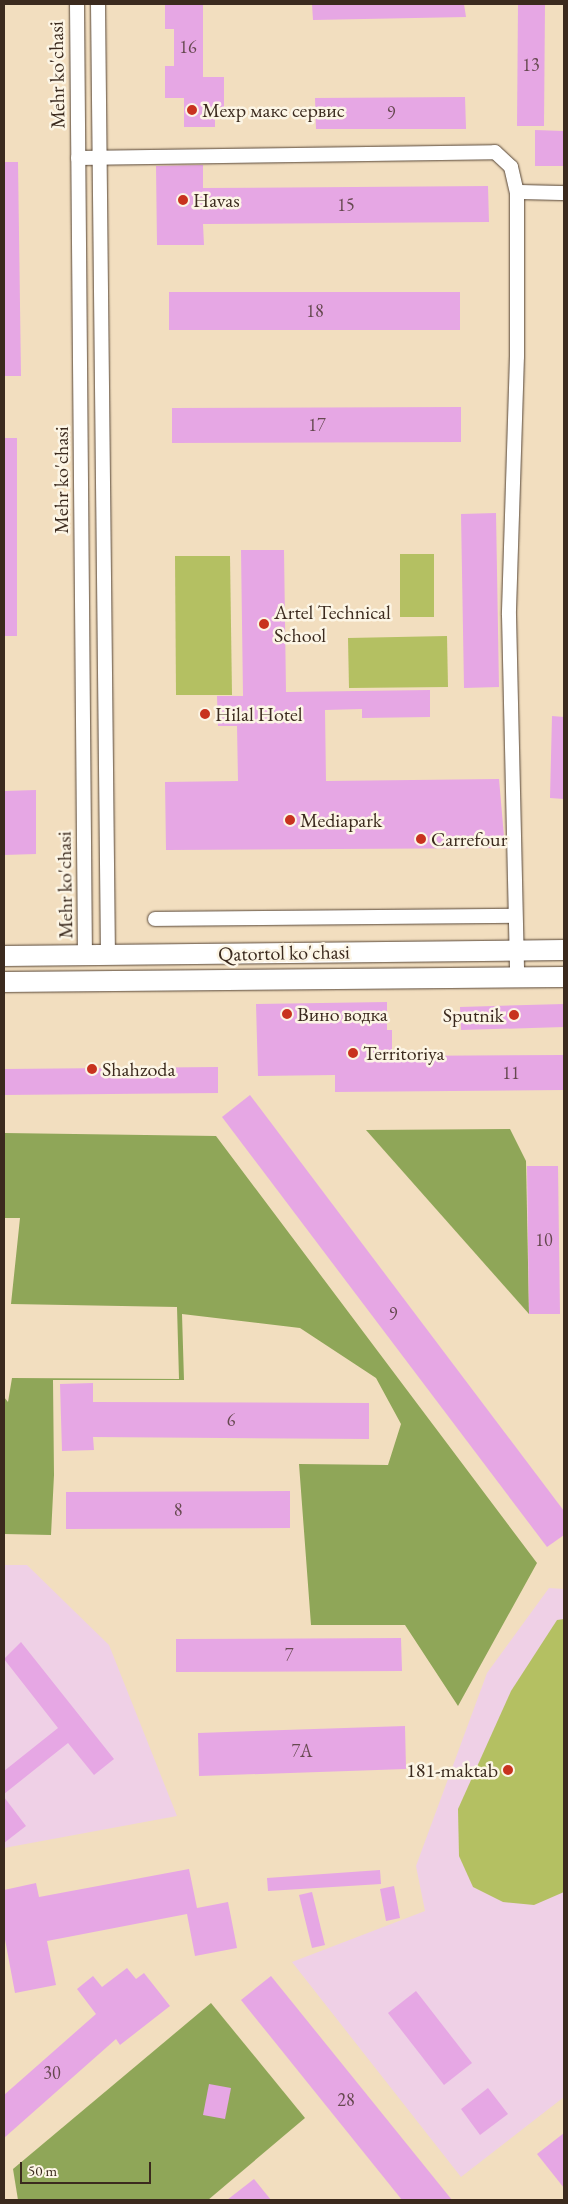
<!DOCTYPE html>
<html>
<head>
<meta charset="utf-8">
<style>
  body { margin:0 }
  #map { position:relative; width:568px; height:2204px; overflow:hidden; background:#f2debf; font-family:"EB Garamond",serif }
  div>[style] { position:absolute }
  .built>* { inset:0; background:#efd0e6 }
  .green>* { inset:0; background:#b4c062 }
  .forest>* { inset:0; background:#8fa658 }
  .building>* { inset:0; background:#e6a7e4 }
  .roads { filter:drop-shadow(0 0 1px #564536) drop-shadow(0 0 1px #564536) }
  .street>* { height:14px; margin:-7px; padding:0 7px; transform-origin:7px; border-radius:7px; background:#fff }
  .secondary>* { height:20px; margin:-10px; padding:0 10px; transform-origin:10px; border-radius:10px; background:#fff }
  .dots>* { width:14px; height:14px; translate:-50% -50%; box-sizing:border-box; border:2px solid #fcf5e5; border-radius:50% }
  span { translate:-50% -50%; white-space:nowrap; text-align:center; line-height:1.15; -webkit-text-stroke:5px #fcf5e5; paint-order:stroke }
  .number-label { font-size:18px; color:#664950 }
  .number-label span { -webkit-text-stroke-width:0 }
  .street-label { font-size:20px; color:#3b2a1e }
  .poi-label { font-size:20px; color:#3b2a1e }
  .left { translate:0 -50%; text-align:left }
  .right { translate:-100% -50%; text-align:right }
  .frame { position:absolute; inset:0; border:5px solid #3b2a1e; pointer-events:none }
  .scale { position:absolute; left:20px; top:2162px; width:131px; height:22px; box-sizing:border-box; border:2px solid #3b2a1e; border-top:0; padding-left:6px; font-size:15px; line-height:18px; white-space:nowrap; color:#3b2a1e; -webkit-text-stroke:4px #fcf5e5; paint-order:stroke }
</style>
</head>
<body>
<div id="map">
  <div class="built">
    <div style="clip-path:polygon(4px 1565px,27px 1565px,109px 1645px,177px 1816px,4px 1848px)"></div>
    <div style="clip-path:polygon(549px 1588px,564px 1589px,564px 2097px,461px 2177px,292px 1962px,425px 1911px,416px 1866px,487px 1673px)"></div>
  </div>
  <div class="green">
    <div style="clip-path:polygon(400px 554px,434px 554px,434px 617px,400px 617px)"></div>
    <div style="clip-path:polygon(175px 556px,230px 556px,232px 695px,176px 695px)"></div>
    <div style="clip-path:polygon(447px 636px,448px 687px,349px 688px,348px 638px)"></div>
    <div style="clip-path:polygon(564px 1619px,564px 1892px,534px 1905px,503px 1902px,473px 1887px,459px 1856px,458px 1809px,511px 1691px,557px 1620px)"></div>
  </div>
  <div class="forest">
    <div style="clip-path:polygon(510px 1129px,526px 1161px,529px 1314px,366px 1130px)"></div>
    <div style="clip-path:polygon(4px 1133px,216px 1136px,537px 1563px,458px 1706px,405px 1625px,311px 1625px,299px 1464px,388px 1465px,401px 1424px,376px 1378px,300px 1328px,182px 1314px,184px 1380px,53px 1380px,54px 1475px,51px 1535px,4px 1534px,4px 1397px,8px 1402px,12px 1378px,179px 1379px,177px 1307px,11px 1304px,20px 1218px,4px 1218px)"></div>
    <div style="clip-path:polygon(211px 2003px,305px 2118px,208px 2200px,18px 2200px,13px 2169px)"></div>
  </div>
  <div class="building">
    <div style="clip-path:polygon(165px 4px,203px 4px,203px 77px,224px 77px,224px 107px,215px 107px,215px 127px,184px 127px,184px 98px,165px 98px,165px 66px,174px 66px,174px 29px,165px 29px)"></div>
    <div style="clip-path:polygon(312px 4px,464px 4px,466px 17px,313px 20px)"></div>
    <div style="clip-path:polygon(518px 4px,545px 4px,544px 126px,517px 126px)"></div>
    <div style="clip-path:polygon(465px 97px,466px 129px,316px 129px,315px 98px)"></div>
    <div style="clip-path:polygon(535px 130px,564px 131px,564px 166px,535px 166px)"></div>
    <div style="clip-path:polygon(4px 162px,18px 162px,21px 376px,4px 376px)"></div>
    <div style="clip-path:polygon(203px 165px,203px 188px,488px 186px,489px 222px,203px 224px,204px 245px,157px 245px,156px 166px)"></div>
    <div style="clip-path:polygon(169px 292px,460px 292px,460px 330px,169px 330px)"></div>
    <div style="clip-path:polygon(461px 407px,461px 442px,172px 443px,172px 408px)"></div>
    <div style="clip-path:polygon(4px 438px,17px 438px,17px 636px,4px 636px)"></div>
    <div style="clip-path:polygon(496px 513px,499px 687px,464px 688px,461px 514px)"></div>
    <div style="clip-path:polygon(241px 550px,284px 550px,286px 692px,430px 690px,430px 717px,362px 718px,362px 709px,325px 710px,326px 781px,499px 779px,505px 848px,166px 850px,165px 782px,238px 781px,237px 726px,218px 726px,217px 696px,243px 696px)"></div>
    <div style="clip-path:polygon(552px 716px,564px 717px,564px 799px,550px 798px)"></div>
    <div style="clip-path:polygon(36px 790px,36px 854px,4px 855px,4px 791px)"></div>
    <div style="clip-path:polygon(387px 1002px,387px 1030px,392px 1030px,392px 1056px,564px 1055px,564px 1090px,335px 1092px,335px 1075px,258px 1076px,256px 1004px)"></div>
    <div style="clip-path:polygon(564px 1004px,564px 1027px,461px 1030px,460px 1007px)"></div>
    <div style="clip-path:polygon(218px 1067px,218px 1093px,4px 1095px,4px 1069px)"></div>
    <div style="clip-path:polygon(250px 1095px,564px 1511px,564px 1535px,547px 1547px,222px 1117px)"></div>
    <div style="clip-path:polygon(527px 1166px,558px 1166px,560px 1314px,529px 1314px)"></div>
    <div style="clip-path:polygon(93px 1383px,93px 1402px,369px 1403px,369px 1439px,93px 1437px,94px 1450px,62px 1451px,60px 1384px)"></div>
    <div style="clip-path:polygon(290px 1491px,290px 1528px,66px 1529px,66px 1492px)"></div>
    <div style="clip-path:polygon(401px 1638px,402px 1671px,176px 1672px,176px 1639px)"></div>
    <div style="clip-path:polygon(21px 1642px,114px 1759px,94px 1775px,68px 1743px,4px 1794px,4px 1771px,58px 1728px,4px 1659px)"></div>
    <div style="clip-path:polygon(405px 1726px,406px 1769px,199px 1776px,198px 1733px)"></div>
    <div style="clip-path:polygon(4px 1797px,26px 1826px,4px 1843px)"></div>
    <div style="clip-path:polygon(189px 1869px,197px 1908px,228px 1902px,237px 1948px,195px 1956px,187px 1914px,47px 1941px,56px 1985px,15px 1993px,4px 1934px,4px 1890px,36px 1883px,39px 1897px)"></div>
    <div style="clip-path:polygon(380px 1870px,381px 1884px,268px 1891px,267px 1878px)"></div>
    <div style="clip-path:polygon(394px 1886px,400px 1918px,386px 1921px,380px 1889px)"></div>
    <div style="clip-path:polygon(312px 1892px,325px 1945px,312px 1948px,299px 1895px)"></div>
    <div style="clip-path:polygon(127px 1968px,136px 1979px,144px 1973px,170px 2006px,120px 2045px,116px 2039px,4px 2138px,4px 2095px,96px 2014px,77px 1989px,93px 1976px,102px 1987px)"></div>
    <div style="clip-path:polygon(271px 1976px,452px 2200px,402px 2200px,241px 2000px)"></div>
    <div style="clip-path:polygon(416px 1991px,472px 2063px,444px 2085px,388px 2013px)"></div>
    <div style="clip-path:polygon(209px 2084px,231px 2088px,225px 2119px,203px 2115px)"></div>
    <div style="clip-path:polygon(488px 2088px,508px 2114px,480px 2135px,461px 2109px)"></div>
    <div style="clip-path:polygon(564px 2133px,564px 2188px,537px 2154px)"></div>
    <div style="clip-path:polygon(254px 2179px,271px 2200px,227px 2200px)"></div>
  </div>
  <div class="roads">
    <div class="street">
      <div style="left:77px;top:4px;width:951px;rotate:89.52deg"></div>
      <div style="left:98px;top:4px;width:951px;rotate:89.4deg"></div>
      <div style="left:78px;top:158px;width:417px;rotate:-0.8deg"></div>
      <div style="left:495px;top:152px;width:22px;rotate:43deg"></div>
      <div style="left:511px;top:167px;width:26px;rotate:77deg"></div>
      <div style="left:517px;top:192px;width:164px;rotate:90deg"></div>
      <div style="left:517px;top:356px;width:259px;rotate:91.8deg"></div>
      <div style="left:509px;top:615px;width:362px;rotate:88.7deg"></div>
      <div style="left:517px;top:192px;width:47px;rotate:1.2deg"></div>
      <div style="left:155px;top:919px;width:359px;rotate:-0.5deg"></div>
    </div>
    <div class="secondary">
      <div style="left:4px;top:956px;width:560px;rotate:-0.61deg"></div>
      <div style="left:4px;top:982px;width:560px;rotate:-0.51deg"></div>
    </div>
  </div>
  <div class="dots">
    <div style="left:192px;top:110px;background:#c8321e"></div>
    <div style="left:183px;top:200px;background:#c8321e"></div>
    <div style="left:264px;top:624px;background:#c8321e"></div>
    <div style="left:205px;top:714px;background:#c8321e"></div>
    <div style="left:290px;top:820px;background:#c8321e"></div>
    <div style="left:421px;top:839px;background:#c8321e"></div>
    <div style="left:287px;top:1014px;background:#c8321e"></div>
    <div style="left:514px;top:1015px;background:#c8321e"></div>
    <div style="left:353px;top:1053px;background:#c8321e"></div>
    <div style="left:92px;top:1069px;background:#c8321e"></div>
    <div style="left:508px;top:1770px;background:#c8321e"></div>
  </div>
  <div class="number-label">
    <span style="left:188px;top:47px">16</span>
    <span style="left:531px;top:65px">13</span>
    <span style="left:391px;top:113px">9</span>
    <span style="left:346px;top:205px">15</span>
    <span style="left:315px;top:311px">18</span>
    <span style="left:317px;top:425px">17</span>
    <span style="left:511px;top:1073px">11</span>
    <span style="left:544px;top:1240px">10</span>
    <span style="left:393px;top:1314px">9</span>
    <span style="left:231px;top:1420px">6</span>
    <span style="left:178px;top:1510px">8</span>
    <span style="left:289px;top:1655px">7</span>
    <span style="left:302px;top:1751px">7А</span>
    <span style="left:52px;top:2073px">30</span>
    <span style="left:346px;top:2100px">28</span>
  </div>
  <div class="street-label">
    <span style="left:57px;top:75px;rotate:-91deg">Mehr ko'chasi</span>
    <span style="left:61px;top:480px;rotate:-90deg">Mehr ko'chasi</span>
    <span style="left:65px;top:885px;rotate:-91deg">Mehr ko'chasi</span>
    <span style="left:284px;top:953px;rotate:-1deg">Qatortol ko'chasi</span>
  </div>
  <div class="poi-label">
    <span class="left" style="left:202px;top:110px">Мехр макс сервис</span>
    <span class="left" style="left:193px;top:200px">Havas</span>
    <span class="left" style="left:274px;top:624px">Artel Technical<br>School</span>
    <span class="left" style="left:215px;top:714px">Hilal Hotel</span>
    <span class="left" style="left:300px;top:820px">Mediapark</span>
    <span class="left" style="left:431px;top:839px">Carrefour</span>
    <span class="left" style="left:297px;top:1014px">Вино водка</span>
    <span class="right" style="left:504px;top:1015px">Sputnik</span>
    <span class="left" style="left:363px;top:1053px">Territoriya</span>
    <span class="left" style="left:102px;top:1069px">Shahzoda</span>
    <span class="right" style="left:498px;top:1770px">181-maktab</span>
  </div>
  <div class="frame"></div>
  <div class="scale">50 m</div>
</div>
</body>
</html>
